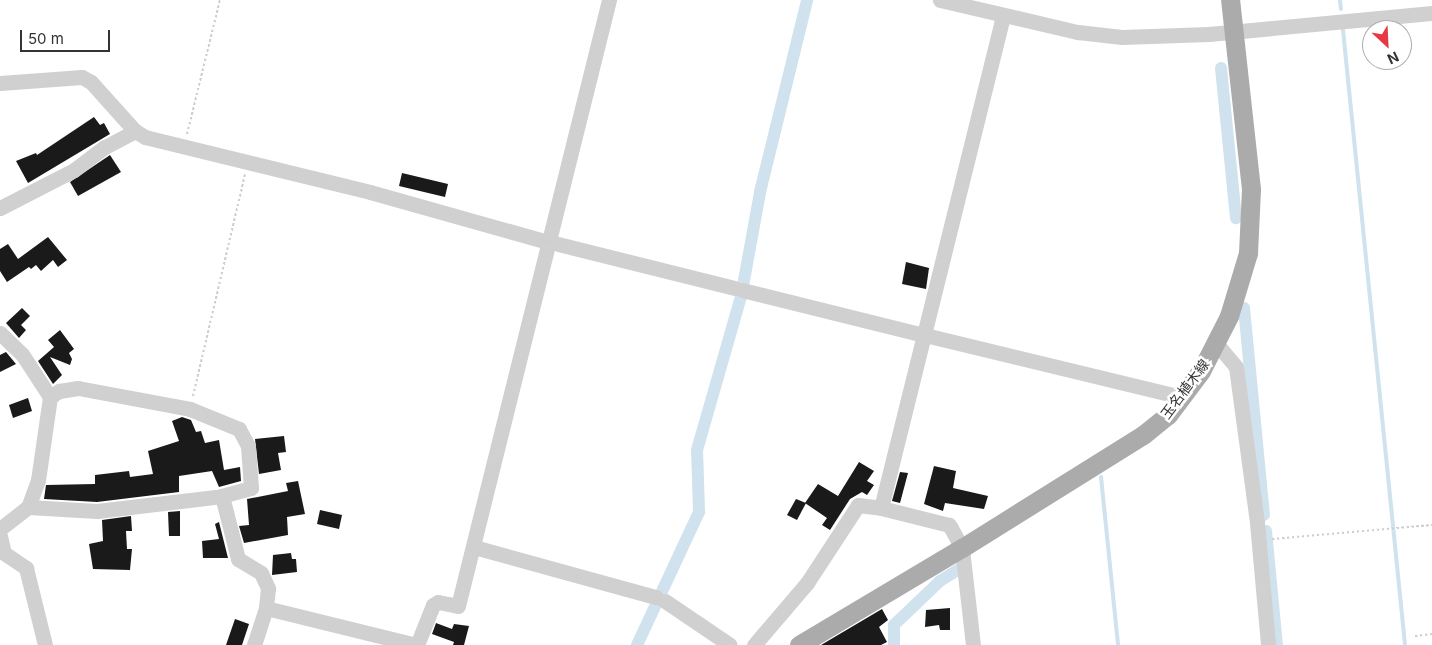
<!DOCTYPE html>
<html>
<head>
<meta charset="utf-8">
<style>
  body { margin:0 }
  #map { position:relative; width:1432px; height:645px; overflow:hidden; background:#fff; font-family:Inter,"Noto Sans JP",sans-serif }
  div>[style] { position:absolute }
  .stream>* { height:4px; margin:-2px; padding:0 2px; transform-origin:2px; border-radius:2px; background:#cfe2ee }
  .canal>* { height:12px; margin:-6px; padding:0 6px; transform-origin:6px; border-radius:6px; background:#cfe2ee }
  .building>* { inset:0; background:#1a1a1a }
  .path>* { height:2px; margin-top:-1px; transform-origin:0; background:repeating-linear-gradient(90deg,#cdcdcd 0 2.5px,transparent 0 5px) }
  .minor>* { height:15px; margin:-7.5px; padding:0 7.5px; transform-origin:7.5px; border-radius:7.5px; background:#d0d0d0 }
  .major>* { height:19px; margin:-9.5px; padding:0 9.5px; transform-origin:9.5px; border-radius:9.5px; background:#ababab }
  .path-bridge>* { height:2px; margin-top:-1px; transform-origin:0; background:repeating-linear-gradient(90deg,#cdcdcd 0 2.5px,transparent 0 5px) }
  span { translate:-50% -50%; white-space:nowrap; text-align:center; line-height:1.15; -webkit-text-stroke:5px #fff; paint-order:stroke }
  .street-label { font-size:14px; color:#333 }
  .north { position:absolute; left:1362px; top:20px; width:50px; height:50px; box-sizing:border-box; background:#fff; border:1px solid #adadad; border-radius:50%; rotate:155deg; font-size:14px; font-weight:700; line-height:20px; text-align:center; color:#333 }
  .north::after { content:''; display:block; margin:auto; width:18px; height:22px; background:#e63946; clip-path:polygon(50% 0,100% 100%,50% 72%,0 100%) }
  .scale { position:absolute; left:20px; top:30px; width:90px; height:22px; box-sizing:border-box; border:2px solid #333; border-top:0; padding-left:6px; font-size:15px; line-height:18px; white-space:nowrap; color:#333; -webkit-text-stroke:4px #fff; paint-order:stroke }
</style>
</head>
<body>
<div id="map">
  <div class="stream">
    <div style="left:1340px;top:0;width:9px;rotate:84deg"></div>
    <div style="left:1343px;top:30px;width:618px;rotate:84.24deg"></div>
    <div style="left:1101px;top:477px;width:169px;rotate:84.2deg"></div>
  </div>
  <div class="canal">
    <div style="left:1221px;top:68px;width:151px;rotate:84.3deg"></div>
    <div style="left:1244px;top:308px;width:208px;rotate:84.5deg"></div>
    <div style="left:1266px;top:531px;width:115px;rotate:84.5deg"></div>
    <div style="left:637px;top:645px;width:147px;rotate:-65deg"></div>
    <div style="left:699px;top:512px;width:62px;rotate:-91.8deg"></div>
    <div style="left:697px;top:450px;width:159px;rotate:-74deg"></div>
    <div style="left:741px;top:297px;width:107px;rotate:-79.7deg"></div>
    <div style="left:760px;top:192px;width:198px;rotate:-76.2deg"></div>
    <div style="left:894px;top:645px;width:20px;rotate:-90deg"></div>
    <div style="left:894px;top:625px;width:64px;rotate:-43.7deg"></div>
    <div style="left:940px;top:581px;width:25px;rotate:-32deg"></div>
  </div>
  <div class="building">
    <div style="clip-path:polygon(94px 117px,100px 125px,104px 123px,110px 134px,28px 183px,16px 161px,36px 153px,37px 155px)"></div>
    <div style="clip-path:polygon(110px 155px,121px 172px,78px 196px,70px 182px)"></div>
    <div style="clip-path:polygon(402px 173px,448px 184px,445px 197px,399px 186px)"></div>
    <div style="clip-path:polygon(48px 237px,67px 260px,58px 267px,53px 260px,41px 271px,36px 265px,31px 269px,29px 267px,7px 282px,0 271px,0 249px,8px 244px,18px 259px)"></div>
    <div style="clip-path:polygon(906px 262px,929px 268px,926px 289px,902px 284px)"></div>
    <div style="clip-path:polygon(22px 308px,30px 316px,21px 325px,26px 330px,19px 338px,6px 323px)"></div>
    <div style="clip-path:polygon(60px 330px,74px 349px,69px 353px,72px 359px,70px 365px,50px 357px,62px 375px,53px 384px,38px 361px,54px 347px,48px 340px)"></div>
    <div style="clip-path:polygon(6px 352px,16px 364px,0 372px,0 355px)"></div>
    <div style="clip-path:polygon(28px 398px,32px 411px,13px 418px,9px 405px)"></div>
    <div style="clip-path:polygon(182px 417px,191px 420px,196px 432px,201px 431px,205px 443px,219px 440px,224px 470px,240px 467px,241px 481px,219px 487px,212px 471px,179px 476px,179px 492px,97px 502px,44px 499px,46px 485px,95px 484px,95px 475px,129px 471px,130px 477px,153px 474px,148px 451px,179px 441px,172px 421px)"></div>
    <div style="clip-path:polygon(284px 436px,286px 452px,278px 453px,281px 470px,259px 474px,255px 439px)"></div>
    <div style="clip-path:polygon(859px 462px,874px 471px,867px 481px,874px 485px,867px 495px,862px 492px,850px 499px,830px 530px,822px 525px,827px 518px,805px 503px,818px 484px,838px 496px)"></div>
    <div style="clip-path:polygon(934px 466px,956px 471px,953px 488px,988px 496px,984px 509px,945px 503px,943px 511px,924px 504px)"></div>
    <div style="clip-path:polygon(900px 472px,908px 473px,900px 503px,892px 501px)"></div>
    <div style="clip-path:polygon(298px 481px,305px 514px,287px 517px,288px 535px,244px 543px,239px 526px,249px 525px,247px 499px,288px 491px,286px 483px)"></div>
    <div style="clip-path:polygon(796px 499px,806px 503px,797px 520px,787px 515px)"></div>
    <div style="clip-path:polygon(320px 510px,342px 515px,339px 529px,317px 524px)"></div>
    <div style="clip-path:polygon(180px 511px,180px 536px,169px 536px,168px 512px)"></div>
    <div style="clip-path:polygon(131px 516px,132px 531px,126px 531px,127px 549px,132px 549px,130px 570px,93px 569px,89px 544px,103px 541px,102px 520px)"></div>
    <div style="clip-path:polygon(219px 522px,228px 558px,203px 558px,202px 541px,219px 539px,215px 524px)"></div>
    <div style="clip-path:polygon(291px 553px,292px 559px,296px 559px,297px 572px,272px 575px,273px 555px)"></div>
    <div style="clip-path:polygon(950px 608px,950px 630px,940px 630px,939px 625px,925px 627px,926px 610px)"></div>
    <div style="clip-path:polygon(882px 609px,888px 620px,879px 627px,887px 642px,881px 645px,821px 645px)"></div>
    <div style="clip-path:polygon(235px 619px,249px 624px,242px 645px,226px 645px)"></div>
    <div style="clip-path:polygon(436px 623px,452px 629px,454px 624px,469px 626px,464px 645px,453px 645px,454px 642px,432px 634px)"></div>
  </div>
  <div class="path">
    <div style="left:187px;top:134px;width:138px;rotate:-76.2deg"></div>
    <div style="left:193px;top:396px;width:228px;rotate:-76.8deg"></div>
    <div style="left:1272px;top:539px;width:161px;rotate:-5deg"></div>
    <div style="left:1415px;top:636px;width:17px;rotate:-7deg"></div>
  </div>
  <div class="minor">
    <div style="left:940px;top:0;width:142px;rotate:13.1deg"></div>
    <div style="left:1078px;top:32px;width:44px;rotate:6.5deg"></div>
    <div style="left:1122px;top:37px;width:87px;rotate:-2deg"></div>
    <div style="left:1209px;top:34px;width:224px;rotate:-5.4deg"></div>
    <div style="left:0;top:83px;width:82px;rotate:-4.2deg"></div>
    <div style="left:82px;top:77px;width:10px;rotate:29deg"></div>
    <div style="left:91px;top:82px;width:66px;rotate:48.1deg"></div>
    <div style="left:135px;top:131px;width:12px;rotate:31deg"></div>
    <div style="left:145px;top:137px;width:232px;rotate:13.7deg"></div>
    <div style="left:370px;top:192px;width:181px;rotate:15.7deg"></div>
    <div style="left:0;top:208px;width:83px;rotate:-27.2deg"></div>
    <div style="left:74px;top:170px;width:39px;rotate:-37deg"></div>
    <div style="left:105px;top:147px;width:34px;rotate:-28deg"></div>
    <div style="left:558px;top:244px;width:182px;rotate:14deg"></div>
    <div style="left:742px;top:290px;width:183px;rotate:13.9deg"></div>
    <div style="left:0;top:333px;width:30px;rotate:44deg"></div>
    <div style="left:22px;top:354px;width:51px;rotate:56.9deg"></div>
    <div style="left:50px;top:397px;width:84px;rotate:98.2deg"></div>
    <div style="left:38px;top:480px;width:29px;rotate:110deg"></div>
    <div style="left:28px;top:507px;width:36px;rotate:142deg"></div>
    <div style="left:925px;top:335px;width:264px;rotate:13.6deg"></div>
    <div style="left:1216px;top:343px;width:31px;rotate:50deg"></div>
    <div style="left:1236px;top:367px;width:157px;rotate:82.3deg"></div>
    <div style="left:1257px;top:523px;width:122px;rotate:84.8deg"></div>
    <div style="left:50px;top:397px;width:11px;rotate:-34deg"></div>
    <div style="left:59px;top:391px;width:19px;rotate:-9deg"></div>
    <div style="left:78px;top:388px;width:114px;rotate:10.6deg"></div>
    <div style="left:190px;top:409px;width:53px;rotate:22.2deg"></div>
    <div style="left:239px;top:429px;width:19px;rotate:62deg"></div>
    <div style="left:248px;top:446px;width:42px;rotate:85.9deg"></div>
    <div style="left:251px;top:488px;width:30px;rotate:165deg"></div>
    <div style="left:28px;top:507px;width:69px;rotate:3.3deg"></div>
    <div style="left:97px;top:511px;width:126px;rotate:-6.8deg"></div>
    <div style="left:222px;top:496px;width:65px;rotate:75.7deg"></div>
    <div style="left:238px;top:559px;width:27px;rotate:31deg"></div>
    <div style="left:261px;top:573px;width:17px;rotate:65deg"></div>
    <div style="left:268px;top:588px;width:20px;rotate:96deg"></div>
    <div style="left:266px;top:608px;width:39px;rotate:108deg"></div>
    <div style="left:0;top:536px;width:17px;rotate:77deg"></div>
    <div style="left:4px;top:553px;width:27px;rotate:34deg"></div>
    <div style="left:26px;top:568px;width:79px;rotate:76.1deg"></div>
    <div style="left:474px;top:547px;width:189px;rotate:15.4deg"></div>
    <div style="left:665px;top:601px;width:78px;rotate:34.1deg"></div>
    <div style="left:266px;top:608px;width:155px;rotate:13.8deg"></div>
    <div style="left:417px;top:645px;width:43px;rotate:-68.2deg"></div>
    <div style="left:433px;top:605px;width:6px;rotate:-31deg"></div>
    <div style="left:438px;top:602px;width:20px;rotate:11deg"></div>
    <div style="left:458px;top:606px;width:625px;rotate:-76.01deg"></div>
    <div style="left:754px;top:645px;width:82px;rotate:-49.5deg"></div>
    <div style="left:807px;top:583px;width:93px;rotate:-56.8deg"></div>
    <div style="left:858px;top:505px;width:23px;rotate:7deg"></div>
    <div style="left:973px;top:645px;width:98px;rotate:-96.5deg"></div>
    <div style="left:962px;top:548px;width:23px;rotate:-119deg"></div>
    <div style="left:951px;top:528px;width:4px;rotate:-124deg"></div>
    <div style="left:949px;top:525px;width:70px;rotate:-166deg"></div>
    <div style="left:881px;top:508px;width:507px;rotate:-76.07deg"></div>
  </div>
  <div class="major">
    <div style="left:799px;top:645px;width:190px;rotate:-30.8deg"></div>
    <div style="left:962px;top:548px;width:213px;rotate:-32deg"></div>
    <div style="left:1143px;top:435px;width:32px;rotate:-39deg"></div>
    <div style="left:1168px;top:415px;width:55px;rotate:-53.1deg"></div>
    <div style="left:1201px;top:371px;width:62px;rotate:-63deg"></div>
    <div style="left:1229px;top:316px;width:66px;rotate:-73.2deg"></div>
    <div style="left:1248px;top:253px;width:64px;rotate:-87.3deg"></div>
    <div style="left:1251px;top:189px;width:190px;rotate:-96.3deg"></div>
  </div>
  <div class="path-bridge">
    <div style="left:544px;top:241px;width:14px;rotate:12deg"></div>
  </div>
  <div class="street-label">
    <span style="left:1185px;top:389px;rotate:-53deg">玉名植木線</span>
  </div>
  <div class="north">N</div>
  <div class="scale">50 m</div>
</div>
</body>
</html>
